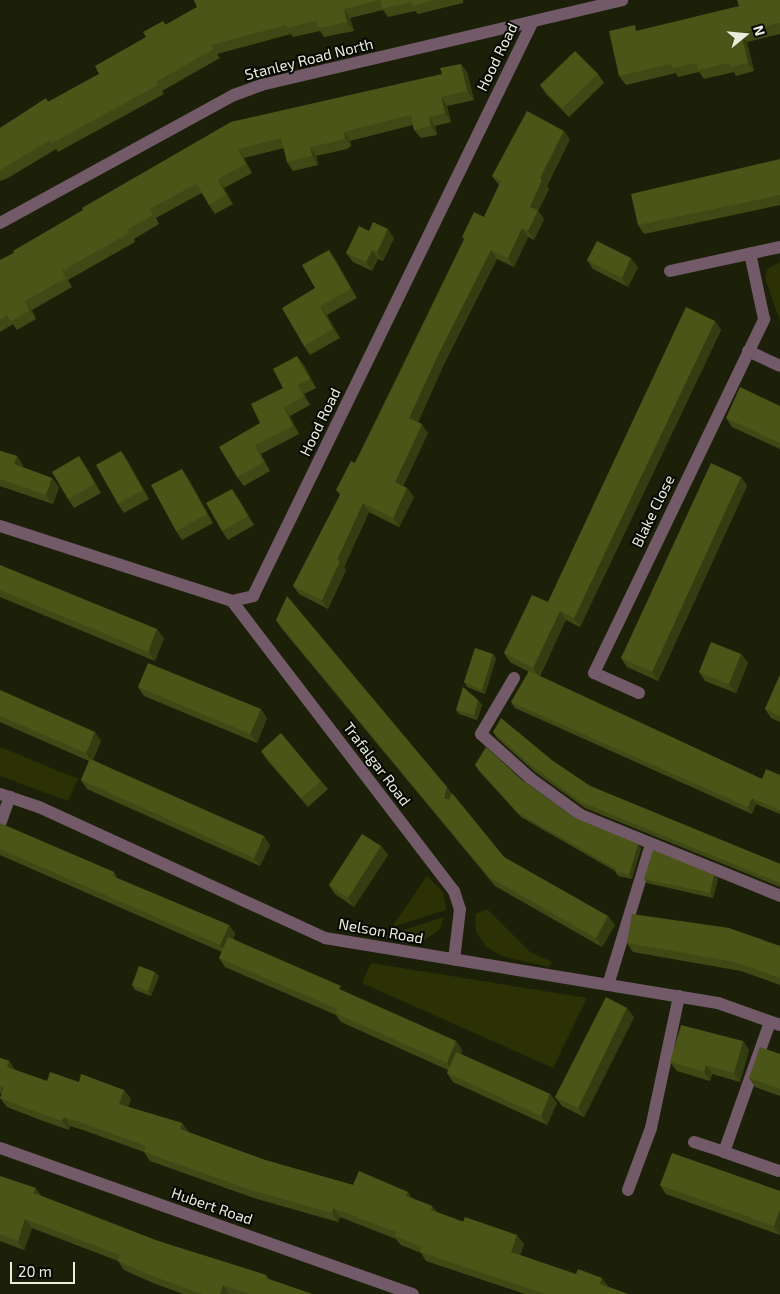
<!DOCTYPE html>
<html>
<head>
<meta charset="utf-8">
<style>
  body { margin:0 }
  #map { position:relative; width:780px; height:1294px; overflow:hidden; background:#1c2009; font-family:"Exo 2",sans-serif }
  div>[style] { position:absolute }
  .green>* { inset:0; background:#2b3105 }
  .minor>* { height:12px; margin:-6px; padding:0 6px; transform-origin:6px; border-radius:6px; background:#725a68 }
  .wall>* { inset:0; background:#404915 }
  .shaded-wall>* { inset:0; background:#343c11 }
  .building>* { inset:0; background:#4b5518 }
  span { translate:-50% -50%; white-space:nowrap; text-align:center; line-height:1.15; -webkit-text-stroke:4px #070902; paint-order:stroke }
  .street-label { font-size:15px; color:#eaedde }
  .north { position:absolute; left:720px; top:10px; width:50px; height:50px; -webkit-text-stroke:4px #070902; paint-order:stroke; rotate:73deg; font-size:14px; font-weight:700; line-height:20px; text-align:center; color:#eaedde }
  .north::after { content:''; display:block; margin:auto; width:18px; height:22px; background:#eaedde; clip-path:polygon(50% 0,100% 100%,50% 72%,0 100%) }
  .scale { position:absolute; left:10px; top:1262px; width:65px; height:22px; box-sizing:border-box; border:2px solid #eaedde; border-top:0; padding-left:6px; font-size:15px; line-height:18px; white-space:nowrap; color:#eaedde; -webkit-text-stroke:4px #070902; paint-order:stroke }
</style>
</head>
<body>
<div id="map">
  <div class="green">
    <div style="clip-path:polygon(780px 262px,780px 321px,765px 278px,767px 269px)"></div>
    <div style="clip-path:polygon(0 747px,78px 779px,68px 801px,0 776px)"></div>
    <div style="clip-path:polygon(427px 876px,443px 892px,446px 910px,392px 927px)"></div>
    <div style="clip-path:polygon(487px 909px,530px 952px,552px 962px,549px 967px,502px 956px,486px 947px,476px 932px,475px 920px,476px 914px)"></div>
    <div style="clip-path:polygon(444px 917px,439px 930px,421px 942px,379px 938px)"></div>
    <div style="clip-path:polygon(371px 963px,587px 998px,553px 1068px,362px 983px)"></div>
  </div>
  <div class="minor">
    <div style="left:0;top:223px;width:267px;rotate:-28.7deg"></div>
    <div style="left:234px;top:95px;width:29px;rotate:-20deg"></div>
    <div style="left:261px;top:85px;width:371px;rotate:-13.2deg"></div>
    <div style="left:670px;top:271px;width:113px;rotate:-12.3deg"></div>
    <div style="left:748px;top:351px;width:35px;rotate:25deg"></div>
    <div style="left:0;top:526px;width:244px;rotate:17.9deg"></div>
    <div style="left:232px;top:601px;width:22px;rotate:-13deg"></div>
    <div style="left:253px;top:596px;width:637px;rotate:-64.04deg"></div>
    <div style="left:232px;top:601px;width:365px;rotate:52.6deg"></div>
    <div style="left:454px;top:891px;width:19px;rotate:72deg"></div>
    <div style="left:460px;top:909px;width:51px;rotate:96.7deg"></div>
    <div style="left:514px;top:678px;width:65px;rotate:120.5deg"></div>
    <div style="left:481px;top:734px;width:66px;rotate:41.9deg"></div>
    <div style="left:530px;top:778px;width:63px;rotate:36deg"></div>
    <div style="left:581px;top:815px;width:215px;rotate:22.1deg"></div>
    <div style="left:639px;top:693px;width:49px;rotate:-156deg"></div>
    <div style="left:594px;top:673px;width:393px;rotate:-64.3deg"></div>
    <div style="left:764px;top:319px;width:67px;rotate:-102deg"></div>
    <div style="left:0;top:794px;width:41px;rotate:18.4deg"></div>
    <div style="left:39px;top:807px;width:315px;rotate:24.6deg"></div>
    <div style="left:325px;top:938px;width:398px;rotate:9.4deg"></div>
    <div style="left:718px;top:1003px;width:66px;rotate:19.5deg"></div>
    <div style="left:0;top:824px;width:29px;rotate:-70deg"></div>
    <div style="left:608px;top:985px;width:147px;rotate:-73deg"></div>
    <div style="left:694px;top:1142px;width:32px;rotate:18deg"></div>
    <div style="left:724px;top:1152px;width:138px;rotate:-70.5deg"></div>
    <div style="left:0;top:1148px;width:438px;rotate:19.5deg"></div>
    <div style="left:724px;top:1152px;width:58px;rotate:19.1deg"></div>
    <div style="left:628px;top:1190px;width:66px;rotate:-69.6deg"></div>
    <div style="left:651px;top:1128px;width:135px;rotate:-78deg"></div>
  </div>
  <div class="wall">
    <div style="clip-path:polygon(194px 0,463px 0,463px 3px,418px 14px,415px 11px,388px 17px,383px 10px,350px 18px,354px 31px,324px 37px,320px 31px,293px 37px,291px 34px,217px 54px,220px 58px,162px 91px,164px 94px,58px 152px,56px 149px,8px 178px,0 181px,0 128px,99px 74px,146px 37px,163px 21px,166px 25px,197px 7px)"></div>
    <div style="clip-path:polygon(780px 0,780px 34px,747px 42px,754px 71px,736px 76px,734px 72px,704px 79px,699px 72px,678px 77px,676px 73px,626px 85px,619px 76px,639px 31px)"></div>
    <div style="clip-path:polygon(467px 72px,474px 100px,447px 106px,451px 122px,435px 126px,437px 135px,421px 138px,414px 130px,413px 125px,350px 141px,351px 146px,347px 149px,316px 156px,318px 165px,293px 171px,287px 162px,284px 148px,244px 158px,252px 173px,224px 188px,233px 204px,215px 214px,209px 205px,202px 193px,185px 202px,156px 218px,159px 224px,134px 239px,135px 242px,68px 280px,72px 287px,32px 310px,36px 319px,17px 330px,13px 324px,0 332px,0 260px,14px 253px,83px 210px,231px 122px)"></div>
    <div style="clip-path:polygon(598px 74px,604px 83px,569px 117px,546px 94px,540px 85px)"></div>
    <div style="clip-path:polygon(570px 139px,547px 186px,549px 189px,538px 211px,544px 219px,534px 240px,528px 237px,514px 267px,497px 259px,444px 364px,418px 422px,428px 433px,403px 486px,414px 497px,399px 527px,369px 512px,344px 567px,346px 570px,328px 609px,299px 594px,293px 586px,340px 495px,336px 490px,355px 463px,464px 239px,462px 237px,484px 217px,499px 185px,492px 176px)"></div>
    <div style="clip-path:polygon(780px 159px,780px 205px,644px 234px,638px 225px)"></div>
    <div style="clip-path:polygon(369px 231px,394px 238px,383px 261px,378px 259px,372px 271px,353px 262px,346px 253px)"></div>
    <div style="clip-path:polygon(335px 259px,357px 298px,327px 315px,340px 338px,310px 355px,304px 346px,315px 288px)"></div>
    <div style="clip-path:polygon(587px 260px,638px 267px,628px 287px,593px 269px)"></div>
    <div style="clip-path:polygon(715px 321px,721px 330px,580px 627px,566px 620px,540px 676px,762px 779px,780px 775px,780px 814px,756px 804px,752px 814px,515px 708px,511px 702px,529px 672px,510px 662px,504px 653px,548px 602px)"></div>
    <div style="clip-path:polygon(304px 365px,316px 388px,304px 394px,310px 405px,290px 416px,299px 434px,261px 454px,270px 471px,244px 486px,237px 477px,260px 423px)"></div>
    <div style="clip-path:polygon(780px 406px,780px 449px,732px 427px,726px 418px)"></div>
    <div style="clip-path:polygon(0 451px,17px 456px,23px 465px,22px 467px,52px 478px,59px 487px,53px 504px,0 486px)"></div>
    <div style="clip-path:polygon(121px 451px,127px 460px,149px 499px,124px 513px,118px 504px)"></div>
    <div style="clip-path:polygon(85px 465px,101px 493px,74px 508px,68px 499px)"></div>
    <div style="clip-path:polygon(741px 477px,747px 486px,658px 681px,627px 667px,621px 658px)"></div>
    <div style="clip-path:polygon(188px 478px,213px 523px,182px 540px,176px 531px)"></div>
    <div style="clip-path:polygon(238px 498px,254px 525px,228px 540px,222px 531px)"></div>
    <div style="clip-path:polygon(0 565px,164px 638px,155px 661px,0 597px)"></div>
    <div style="clip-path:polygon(276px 620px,447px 787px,452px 794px,504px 857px,615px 925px,602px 947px,495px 886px,282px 629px)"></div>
    <div style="clip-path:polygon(493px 654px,496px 658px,485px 694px,467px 687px,464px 682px)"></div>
    <div style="clip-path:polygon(741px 654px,748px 663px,736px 693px,705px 681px,699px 672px)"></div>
    <div style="clip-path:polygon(780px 675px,780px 722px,771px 718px,765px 709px)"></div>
    <div style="clip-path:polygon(138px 687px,267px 718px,257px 743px,144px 696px)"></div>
    <div style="clip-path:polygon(0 690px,101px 741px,93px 760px,270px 845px,260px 866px,87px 789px,81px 780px,89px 761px,0 722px)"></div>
    <div style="clip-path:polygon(478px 700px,482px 705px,477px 720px,459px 714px,456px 710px)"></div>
    <div style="clip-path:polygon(493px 732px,553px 761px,590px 786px,780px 864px,780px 887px,585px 808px,535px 772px,497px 738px)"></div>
    <div style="clip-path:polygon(261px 751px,321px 781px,328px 789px,308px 807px,267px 760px)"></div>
    <div style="clip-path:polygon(475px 765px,522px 780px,573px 817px,641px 848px,632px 879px,618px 876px,615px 871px,521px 817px,478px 770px)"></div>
    <div style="clip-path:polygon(0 824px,114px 872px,117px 878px,229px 925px,235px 934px,233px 939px,345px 992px,456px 1041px,462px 1050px,461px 1054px,550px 1094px,557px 1103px,547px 1125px,453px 1082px,447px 1073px,448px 1070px,341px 1022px,336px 1015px,225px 967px,219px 958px,222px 952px,0 855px)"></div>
    <div style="clip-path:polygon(381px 846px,388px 855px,354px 907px,335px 894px,329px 885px)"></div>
    <div style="clip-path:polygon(714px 875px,718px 879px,713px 898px,647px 883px,644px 879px)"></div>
    <div style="clip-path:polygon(627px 943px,780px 946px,780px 985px,741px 971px,633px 952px)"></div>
    <div style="clip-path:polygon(159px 976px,151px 996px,135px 990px,132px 985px)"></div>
    <div style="clip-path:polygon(634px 1017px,584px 1117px,562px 1106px,555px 1097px)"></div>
    <div style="clip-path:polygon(743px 1041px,749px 1050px,740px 1082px,712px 1074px,710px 1081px,677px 1071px,670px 1062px)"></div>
    <div style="clip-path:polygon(780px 1054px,780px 1096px,755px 1087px,749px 1078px)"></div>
    <div style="clip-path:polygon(0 1058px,9px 1061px,15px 1070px,47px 1081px,79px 1082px,124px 1090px,131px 1099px,128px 1107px,182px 1123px,188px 1132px,265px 1160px,353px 1185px,412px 1198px,432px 1206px,437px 1212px,524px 1244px,520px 1255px,628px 1294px,525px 1294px,426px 1261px,421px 1253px,401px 1245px,396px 1239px,340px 1217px,338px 1222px,257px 1199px,150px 1161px,144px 1152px,86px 1131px,70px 1126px,69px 1130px,43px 1121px,7px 1107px,0 1098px,2px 1094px,0 1093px)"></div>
    <div style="clip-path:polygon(0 1176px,41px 1196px,158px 1241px,266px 1275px,269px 1279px,312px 1294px,183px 1294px,153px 1283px,124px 1270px,118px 1261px,32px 1228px,24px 1250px,0 1241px)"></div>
    <div style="clip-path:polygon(660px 1185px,780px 1191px,780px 1235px,666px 1194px)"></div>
  </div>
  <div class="shaded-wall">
    <div style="clip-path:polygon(344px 9px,350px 18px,354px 31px,347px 22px)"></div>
    <div style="clip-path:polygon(741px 33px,747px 42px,754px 71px,748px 63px)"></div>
    <div style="clip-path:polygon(461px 64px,467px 72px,474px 100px,467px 91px)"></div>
    <div style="clip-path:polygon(441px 97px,447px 106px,451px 122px,445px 113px)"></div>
    <div style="clip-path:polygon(429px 117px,435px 126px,437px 135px,431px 126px)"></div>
    <div style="clip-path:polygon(564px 131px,570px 139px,547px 186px,549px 189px,538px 211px,544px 219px,534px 240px,528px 231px,530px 207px,540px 178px)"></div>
    <div style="clip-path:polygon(344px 132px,350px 141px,351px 146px,345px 137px)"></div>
    <div style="clip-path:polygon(310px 147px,316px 156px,318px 165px,312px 156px)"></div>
    <div style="clip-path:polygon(238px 149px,244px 158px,252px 173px,246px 164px)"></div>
    <div style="clip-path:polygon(218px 179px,224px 188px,233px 204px,226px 195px)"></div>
    <div style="clip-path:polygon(522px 228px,528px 237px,514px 267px,508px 258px)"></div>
    <div style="clip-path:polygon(388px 229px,394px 238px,383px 261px,377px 252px)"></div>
    <div style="clip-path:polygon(329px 250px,335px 259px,357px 298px,351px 289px)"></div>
    <div style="clip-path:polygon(372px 250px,378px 259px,372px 271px,366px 262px)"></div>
    <div style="clip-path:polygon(491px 250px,497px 259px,444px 364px,416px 427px,409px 418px,438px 355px)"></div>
    <div style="clip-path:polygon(631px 258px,638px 267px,628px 287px,622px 278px)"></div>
    <div style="clip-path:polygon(25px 301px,32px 310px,36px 319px,30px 310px)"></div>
    <div style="clip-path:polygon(320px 306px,327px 315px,340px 338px,333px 329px)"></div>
    <div style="clip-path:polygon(715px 321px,721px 330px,580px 627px,574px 618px)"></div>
    <div style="clip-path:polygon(297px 356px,304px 365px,316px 388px,310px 379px)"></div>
    <div style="clip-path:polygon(298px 385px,304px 394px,310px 405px,304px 396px)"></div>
    <div style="clip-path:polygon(284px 407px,290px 416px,299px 434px,293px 426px)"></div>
    <div style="clip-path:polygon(422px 424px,428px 433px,401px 491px,395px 482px)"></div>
    <div style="clip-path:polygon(255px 445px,261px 454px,270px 471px,264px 462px)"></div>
    <div style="clip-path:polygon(121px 451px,127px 460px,149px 499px,143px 490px)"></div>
    <div style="clip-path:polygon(17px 456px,23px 465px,20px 473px,14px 464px)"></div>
    <div style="clip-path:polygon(79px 456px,85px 465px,101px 493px,95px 484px)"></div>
    <div style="clip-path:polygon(182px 469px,188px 478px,213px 523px,207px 514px)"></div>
    <div style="clip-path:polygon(741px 477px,747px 486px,658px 681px,652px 672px)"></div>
    <div style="clip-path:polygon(52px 478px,59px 487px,53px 504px,46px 495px)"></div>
    <div style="clip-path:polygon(407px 488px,414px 497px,399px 527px,393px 518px)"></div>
    <div style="clip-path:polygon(232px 489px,238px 498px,254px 525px,248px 516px)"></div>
    <div style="clip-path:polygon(363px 503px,369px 512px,344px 567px,346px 570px,328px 609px,322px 600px,337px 560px)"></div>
    <div style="clip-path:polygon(560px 611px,566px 620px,539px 676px,533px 668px)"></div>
    <div style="clip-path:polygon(157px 629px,164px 638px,155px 661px,148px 652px)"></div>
    <div style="clip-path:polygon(493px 654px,496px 658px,485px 694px,482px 690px)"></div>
    <div style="clip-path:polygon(741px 654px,748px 663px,736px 693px,729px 684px)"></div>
    <div style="clip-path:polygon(478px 700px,482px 705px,477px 720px,474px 715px)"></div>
    <div style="clip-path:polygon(261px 709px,267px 718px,257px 743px,250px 734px)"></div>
    <div style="clip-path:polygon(95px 732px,101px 741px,92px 762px,86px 753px)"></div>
    <div style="clip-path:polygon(447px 787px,453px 796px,450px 807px,444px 798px)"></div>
    <div style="clip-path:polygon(752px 798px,756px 804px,752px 814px,748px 807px)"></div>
    <div style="clip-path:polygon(264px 836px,270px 845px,260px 866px,254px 858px)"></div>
    <div style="clip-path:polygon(638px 844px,641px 848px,632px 879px,629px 875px)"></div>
    <div style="clip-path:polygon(381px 846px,388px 855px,354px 907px,348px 898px)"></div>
    <div style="clip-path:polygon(714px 875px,718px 879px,713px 898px,710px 893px)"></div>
    <div style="clip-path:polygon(608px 916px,615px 925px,602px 947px,596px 938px)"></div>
    <div style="clip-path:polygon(229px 925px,235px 934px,226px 954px,220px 945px)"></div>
    <div style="clip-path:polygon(155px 972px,159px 976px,151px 996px,148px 991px)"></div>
    <div style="clip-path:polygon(627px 1008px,634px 1017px,584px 1117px,578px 1108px)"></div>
    <div style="clip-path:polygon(456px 1041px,462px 1050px,453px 1072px,447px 1063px)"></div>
    <div style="clip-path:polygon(743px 1041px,749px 1050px,740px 1082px,734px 1073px)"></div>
    <div style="clip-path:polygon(9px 1061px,15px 1070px,7px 1067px)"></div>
    <div style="clip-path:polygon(706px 1065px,712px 1074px,710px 1081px,704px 1072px)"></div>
    <div style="clip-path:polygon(124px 1090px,131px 1099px,125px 1113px,119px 1104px)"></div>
    <div style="clip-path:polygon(550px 1094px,557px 1103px,547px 1125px,541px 1116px)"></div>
    <div style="clip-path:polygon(64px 1117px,70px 1126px,69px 1130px,62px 1121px)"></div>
    <div style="clip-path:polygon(182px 1123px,189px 1132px,180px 1129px)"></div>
    <div style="clip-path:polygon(36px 1188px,42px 1197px,34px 1193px)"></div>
    <div style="clip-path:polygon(408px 1192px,414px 1201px,406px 1196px)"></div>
    <div style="clip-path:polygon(432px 1206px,439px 1215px,431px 1210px)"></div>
    <div style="clip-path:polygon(333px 1208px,340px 1217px,338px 1222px,332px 1213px)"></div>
    <div style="clip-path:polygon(780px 1209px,780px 1235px,774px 1226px)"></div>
    <div style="clip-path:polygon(25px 1219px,32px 1228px,24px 1250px,18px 1241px)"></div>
    <div style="clip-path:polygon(517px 1235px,524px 1244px,518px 1260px,511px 1252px)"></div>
    <div style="clip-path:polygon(602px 1278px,609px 1287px,600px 1284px)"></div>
    <div style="clip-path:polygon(223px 1285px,229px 1294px,220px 1294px)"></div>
  </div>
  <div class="building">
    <div style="clip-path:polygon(194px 0,380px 0,344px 9px,347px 22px,318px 28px,316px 21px,287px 28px,286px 25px,211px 45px,214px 49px,156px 82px,158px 85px,52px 143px,50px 140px,0 170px,0 128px,46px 98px,48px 102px,99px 74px,95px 66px,146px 37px,143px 32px,163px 21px,165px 25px,197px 7px)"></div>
    <div style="clip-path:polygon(380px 0,434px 0,412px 6px,411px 2px,382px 9px)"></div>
    <div style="clip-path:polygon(737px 0,780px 0,780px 23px,741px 33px,748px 63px,730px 67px,729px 63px,698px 70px,696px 63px,672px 68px,671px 64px,619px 76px,609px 31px,635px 25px,636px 31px,739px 6px)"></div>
    <div style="clip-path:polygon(575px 51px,598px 74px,562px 108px,540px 85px)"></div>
    <div style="clip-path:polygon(461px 64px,467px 91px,441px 97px,445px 113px,429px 117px,431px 126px,414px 130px,411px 115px,344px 132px,345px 137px,341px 140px,310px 147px,312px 156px,287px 162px,281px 138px,238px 149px,246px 164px,218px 179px,226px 195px,209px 205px,197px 184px,179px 193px,150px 209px,153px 215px,127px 230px,129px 233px,62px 271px,66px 278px,25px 301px,30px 310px,11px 321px,7px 315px,0 320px,0 260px,14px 253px,13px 251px,83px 210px,82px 208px,231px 122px,442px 74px,440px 68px)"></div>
    <div style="clip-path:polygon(527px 111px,564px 131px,540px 178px,542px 180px,530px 207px,538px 210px,528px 231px,522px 228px,508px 258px,491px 250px,438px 355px,409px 418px,422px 424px,395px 482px,407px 488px,393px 518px,363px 503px,337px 560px,340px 561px,322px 600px,293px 586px,341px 493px,336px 490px,351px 461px,355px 463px,402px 369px,465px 238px,462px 237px,474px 212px,484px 217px,501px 181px,492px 176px)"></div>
    <div style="clip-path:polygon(780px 159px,780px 195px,638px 225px,631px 194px)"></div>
    <div style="clip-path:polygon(373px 222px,388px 229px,377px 252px,372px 250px,366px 262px,346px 253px,359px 226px,369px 231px)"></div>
    <div style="clip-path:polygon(597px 241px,631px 258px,622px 278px,587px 260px)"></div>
    <div style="clip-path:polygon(329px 250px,351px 289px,320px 306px,333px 329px,304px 346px,282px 308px,315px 288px,302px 265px)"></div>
    <div style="clip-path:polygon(686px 307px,715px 321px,574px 618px,560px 611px,533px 668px,504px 653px,532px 595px,548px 602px)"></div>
    <div style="clip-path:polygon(297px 356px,310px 379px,298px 385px,304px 396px,284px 407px,293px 426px,255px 445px,264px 462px,237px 477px,219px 447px,260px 423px,251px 404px,283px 388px,273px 369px)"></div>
    <div style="clip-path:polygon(740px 387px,780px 406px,780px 443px,726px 418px)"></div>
    <div style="clip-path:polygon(0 451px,17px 456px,14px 464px,52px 478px,46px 495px,0 479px)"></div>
    <div style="clip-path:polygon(121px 451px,143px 490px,118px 504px,96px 465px)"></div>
    <div style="clip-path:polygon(79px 456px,95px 484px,68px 499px,52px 472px)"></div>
    <div style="clip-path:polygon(711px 463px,741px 477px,652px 672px,621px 658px)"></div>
    <div style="clip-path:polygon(182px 469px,207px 514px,176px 531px,151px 485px)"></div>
    <div style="clip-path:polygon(232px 489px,248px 516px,222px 531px,206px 503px)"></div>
    <div style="clip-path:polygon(0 565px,157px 629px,148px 652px,0 590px)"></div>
    <div style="clip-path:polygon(287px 596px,447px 787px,444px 798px,449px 800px,452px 793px,504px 857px,608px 916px,596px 938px,489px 877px,276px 620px)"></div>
    <div style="clip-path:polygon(711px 642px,741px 654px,729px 684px,699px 672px)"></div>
    <div style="clip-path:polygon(475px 648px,493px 654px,482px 690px,464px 682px)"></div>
    <div style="clip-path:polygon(148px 663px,261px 709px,250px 734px,138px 687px)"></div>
    <div style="clip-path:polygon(529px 671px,762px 779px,766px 769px,780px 775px,780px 810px,752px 798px,748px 807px,511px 702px)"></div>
    <div style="clip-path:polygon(780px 675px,780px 716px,765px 709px)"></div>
    <div style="clip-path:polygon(463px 687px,478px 700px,474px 715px,456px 710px)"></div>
    <div style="clip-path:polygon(0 690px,95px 732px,86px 753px,0 716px)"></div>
    <div style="clip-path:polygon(501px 718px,553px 761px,590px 786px,780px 864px,780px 883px,581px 802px,531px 765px,493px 732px)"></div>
    <div style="clip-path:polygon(281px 733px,321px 781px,301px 798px,261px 751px)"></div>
    <div style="clip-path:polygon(486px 747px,522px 780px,573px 817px,638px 844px,629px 875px,615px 871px,617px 869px,518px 813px,475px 765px)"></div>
    <div style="clip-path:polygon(90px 759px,264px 836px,254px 858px,81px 780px)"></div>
    <div style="clip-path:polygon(0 823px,114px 872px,112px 876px,229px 925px,220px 945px,0 849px)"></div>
    <div style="clip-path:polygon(362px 834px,381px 846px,348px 898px,329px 885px)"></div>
    <div style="clip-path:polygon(653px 850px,714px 875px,710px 893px,644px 879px)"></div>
    <div style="clip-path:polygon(632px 914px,729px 928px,780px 946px,780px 978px,735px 962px,627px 943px)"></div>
    <div style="clip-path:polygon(228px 937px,341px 986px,339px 989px,456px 1041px,447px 1063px,335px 1013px,337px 1009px,219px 958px)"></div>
    <div style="clip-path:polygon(139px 966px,155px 972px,148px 991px,132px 985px)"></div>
    <div style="clip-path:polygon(606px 997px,627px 1008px,578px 1108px,555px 1097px)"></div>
    <div style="clip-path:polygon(681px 1025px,743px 1041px,734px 1073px,706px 1065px,704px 1072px,670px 1062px)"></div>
    <div style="clip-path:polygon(760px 1047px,780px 1054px,780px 1089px,749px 1078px)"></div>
    <div style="clip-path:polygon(456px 1052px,550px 1094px,541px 1116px,447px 1073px)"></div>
    <div style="clip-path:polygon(0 1058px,9px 1061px,7px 1067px,47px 1081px,50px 1072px,79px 1082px,81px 1074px,124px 1090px,119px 1104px,182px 1123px,180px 1129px,265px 1160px,353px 1185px,359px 1171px,408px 1192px,406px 1196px,432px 1206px,431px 1210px,463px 1222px,465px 1217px,517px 1235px,511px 1252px,576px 1274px,578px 1269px,602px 1278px,600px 1284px,628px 1294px,545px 1294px,420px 1252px,422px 1247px,395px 1236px,396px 1232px,333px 1208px,332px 1213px,251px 1190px,144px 1152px,146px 1146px,80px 1122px,64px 1117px,62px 1121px,36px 1112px,0 1098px,4px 1088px,0 1086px)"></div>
    <div style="clip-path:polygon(672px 1153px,780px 1191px,780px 1209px,774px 1226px,660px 1185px)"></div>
    <div style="clip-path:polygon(0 1176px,36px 1188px,34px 1193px,158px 1241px,266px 1275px,265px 1278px,312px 1294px,249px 1294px,223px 1285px,220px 1294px,202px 1294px,147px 1274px,118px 1261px,120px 1255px,25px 1219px,18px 1241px,0 1234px)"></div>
  </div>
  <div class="street-label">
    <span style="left:497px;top:57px;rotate:-64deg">Hood Road</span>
    <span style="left:309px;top:59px;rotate:-14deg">Stanley Road North</span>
    <span style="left:320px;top:422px;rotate:-64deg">Hood Road</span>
    <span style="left:653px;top:511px;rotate:-64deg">Blake Close</span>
    <span style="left:377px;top:764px;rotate:53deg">Trafalgar Road</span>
    <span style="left:381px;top:931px;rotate:10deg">Nelson Road</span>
    <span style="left:212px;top:1206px;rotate:19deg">Hubert Road</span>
  </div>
  <div class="north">N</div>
  <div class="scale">20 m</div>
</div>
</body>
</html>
